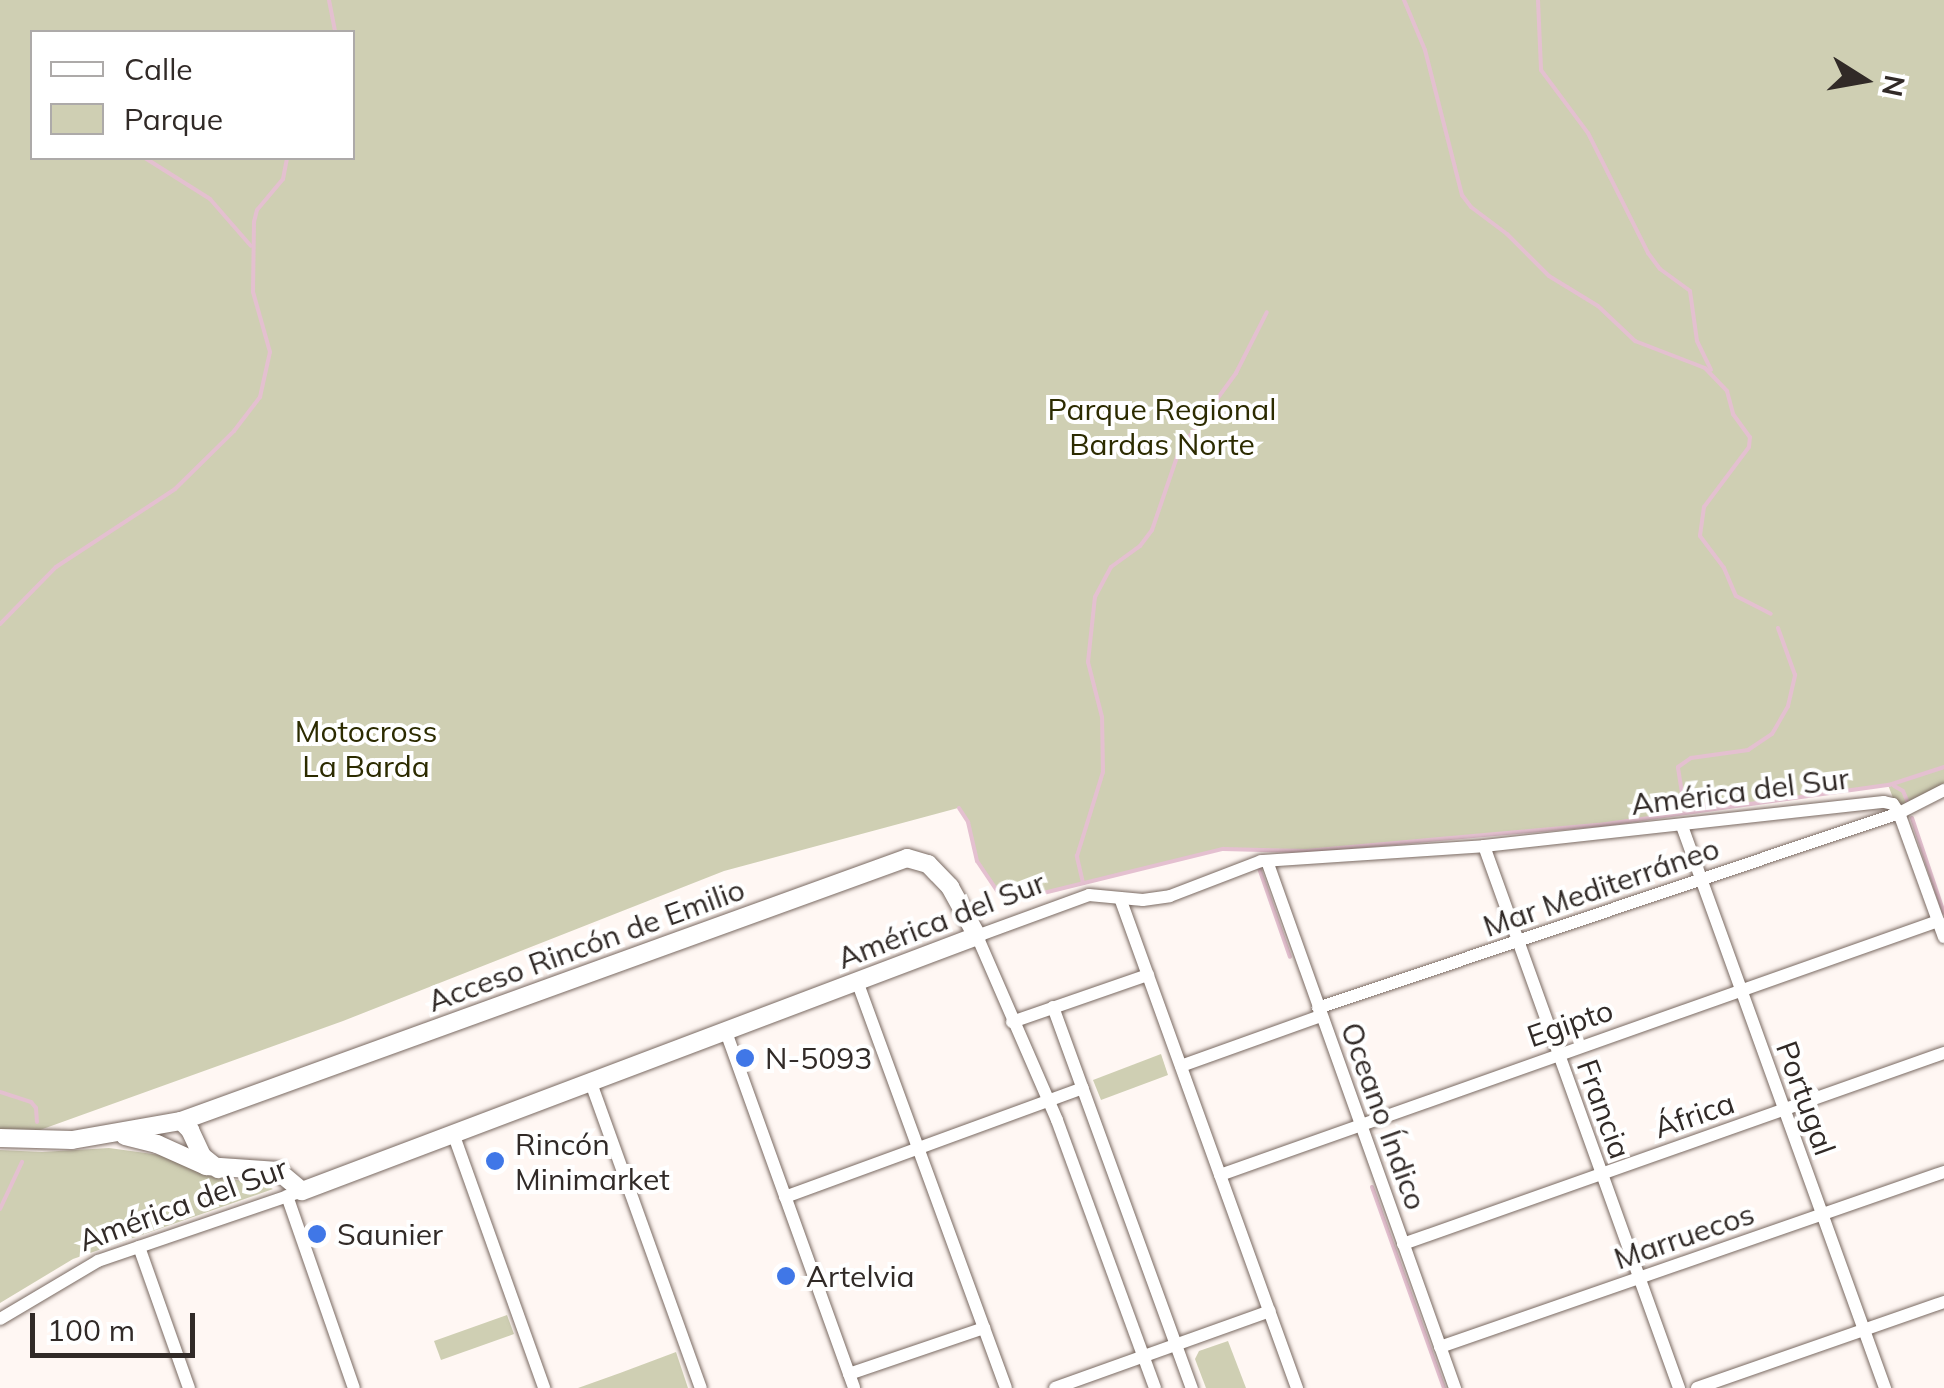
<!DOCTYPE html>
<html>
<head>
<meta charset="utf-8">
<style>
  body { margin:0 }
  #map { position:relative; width:1944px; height:1388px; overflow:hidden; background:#fff7f3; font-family:Mulish,sans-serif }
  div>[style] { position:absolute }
  .green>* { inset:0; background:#cfcfb3 }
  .stream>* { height:4px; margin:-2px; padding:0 2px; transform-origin:2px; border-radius:2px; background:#e4c0d0 }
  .roads { filter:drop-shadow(0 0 2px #7a6a62) drop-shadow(0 0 2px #7a6a62) }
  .minor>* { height:12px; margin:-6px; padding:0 6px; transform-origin:6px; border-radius:6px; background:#fff }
  .tertiary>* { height:18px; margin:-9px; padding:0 9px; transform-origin:9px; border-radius:9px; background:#fff }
  .secondary>* { height:18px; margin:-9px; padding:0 9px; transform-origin:9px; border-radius:9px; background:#fff }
  .dots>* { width:28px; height:28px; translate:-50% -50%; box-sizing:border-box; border:5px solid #fff; border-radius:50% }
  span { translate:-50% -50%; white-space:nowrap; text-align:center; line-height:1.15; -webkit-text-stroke:8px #fff; paint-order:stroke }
  .park-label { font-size:30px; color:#2c2b00 }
  .street-label { font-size:30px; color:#312a27 }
  .poi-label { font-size:30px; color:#312a27 }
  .left { translate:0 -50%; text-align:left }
  .legend { position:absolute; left:30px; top:30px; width:325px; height:130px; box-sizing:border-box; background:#fff; border:2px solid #adaaa9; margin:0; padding:12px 18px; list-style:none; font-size:30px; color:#312a27 }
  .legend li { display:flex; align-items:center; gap:20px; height:50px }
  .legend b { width:50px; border:2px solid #adaaa9 }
  .north { position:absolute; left:1814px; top:30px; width:100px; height:100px; -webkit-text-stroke:8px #fff; paint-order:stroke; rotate:101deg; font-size:28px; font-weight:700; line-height:40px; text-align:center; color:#312a27 }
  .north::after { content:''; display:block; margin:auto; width:35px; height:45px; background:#312a27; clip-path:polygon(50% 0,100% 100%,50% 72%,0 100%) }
  .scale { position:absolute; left:30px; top:1313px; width:165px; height:45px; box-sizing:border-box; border:5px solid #312a27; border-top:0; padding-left:12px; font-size:30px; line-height:35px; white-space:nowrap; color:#312a27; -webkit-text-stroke:8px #fff; paint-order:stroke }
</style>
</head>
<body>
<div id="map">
  <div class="green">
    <div style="clip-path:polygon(evenodd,0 0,1944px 0,1944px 790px,1899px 813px,1888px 785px,1599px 825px,1306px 851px,1223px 849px,1019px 899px,998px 892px,977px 861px,968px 822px,958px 808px,724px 871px,343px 1021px,40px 1130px,0 1131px,0 0,32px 32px,352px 32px,352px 158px,32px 158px,32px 32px)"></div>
    <div style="clip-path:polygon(1161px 1054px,1168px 1075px,1101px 1100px,1093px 1080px)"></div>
    <div style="clip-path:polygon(109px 1148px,160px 1155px,214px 1177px,260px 1183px,273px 1189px,73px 1259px,0 1303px,0 1150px,42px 1152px)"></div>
    <div style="clip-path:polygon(507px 1315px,514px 1334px,441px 1360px,434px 1341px)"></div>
    <div style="clip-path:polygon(1228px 1341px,1246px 1388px,1206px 1388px,1195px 1359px,1199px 1351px)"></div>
    <div style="clip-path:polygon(676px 1352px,688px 1388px,578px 1388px,620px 1373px)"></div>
  </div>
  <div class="stream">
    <div style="left:329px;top:0;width:33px;rotate:79deg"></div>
    <div style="left:1404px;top:0;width:54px;rotate:67.2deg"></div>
    <div style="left:1425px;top:50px;width:150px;rotate:75.7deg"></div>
    <div style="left:1462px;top:195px;width:15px;rotate:53deg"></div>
    <div style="left:1471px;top:207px;width:45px;rotate:36.9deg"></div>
    <div style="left:1507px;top:234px;width:59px;rotate:45deg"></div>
    <div style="left:1549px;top:276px;width:57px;rotate:31.5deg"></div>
    <div style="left:1598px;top:306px;width:51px;rotate:43.4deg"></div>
    <div style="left:1635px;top:341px;width:75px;rotate:21.1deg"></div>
    <div style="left:1705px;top:368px;width:32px;rotate:46deg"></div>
    <div style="left:1727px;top:391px;width:24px;rotate:75deg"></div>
    <div style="left:1733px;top:414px;width:29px;rotate:54deg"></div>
    <div style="left:1750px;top:437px;width:10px;rotate:96deg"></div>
    <div style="left:1749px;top:447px;width:75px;rotate:126.9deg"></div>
    <div style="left:1704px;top:507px;width:29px;rotate:98deg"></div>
    <div style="left:1700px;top:536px;width:40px;rotate:53deg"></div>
    <div style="left:1724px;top:568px;width:30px;rotate:67deg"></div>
    <div style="left:1736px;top:596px;width:39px;rotate:27deg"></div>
    <div style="left:1538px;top:0;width:70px;rotate:87.5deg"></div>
    <div style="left:1541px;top:70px;width:79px;rotate:53.3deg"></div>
    <div style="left:1588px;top:133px;width:134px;rotate:63.4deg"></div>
    <div style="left:1648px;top:253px;width:20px;rotate:53deg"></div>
    <div style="left:1660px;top:269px;width:37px;rotate:36deg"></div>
    <div style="left:1690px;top:291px;width:50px;rotate:82deg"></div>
    <div style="left:1697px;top:341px;width:32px;rotate:64deg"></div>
    <div style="left:145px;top:158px;width:77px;rotate:32.2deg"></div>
    <div style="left:210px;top:199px;width:62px;rotate:48.9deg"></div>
    <div style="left:0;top:624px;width:80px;rotate:-45.5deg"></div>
    <div style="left:56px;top:567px;width:142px;rotate:-33.2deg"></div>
    <div style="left:175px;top:489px;width:83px;rotate:-44.5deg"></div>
    <div style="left:234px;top:431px;width:43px;rotate:-52.6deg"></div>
    <div style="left:260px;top:397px;width:46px;rotate:-77.5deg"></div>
    <div style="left:270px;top:352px;width:62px;rotate:-105.8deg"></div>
    <div style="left:253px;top:292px;width:70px;rotate:-89.2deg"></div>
    <div style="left:254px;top:222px;width:12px;rotate:-76deg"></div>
    <div style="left:257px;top:210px;width:40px;rotate:-50deg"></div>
    <div style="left:283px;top:179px;width:21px;rotate:-79deg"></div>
    <div style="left:1894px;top:786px;width:10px;rotate:29deg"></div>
    <div style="left:1903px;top:791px;width:13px;rotate:67deg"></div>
    <div style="left:1708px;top:807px;width:30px;rotate:-152deg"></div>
    <div style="left:1682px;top:793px;width:26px;rotate:-99deg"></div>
    <div style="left:1678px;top:767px;width:16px;rotate:-35deg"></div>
    <div style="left:1691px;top:758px;width:58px;rotate:-8deg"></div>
    <div style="left:1748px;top:750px;width:29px;rotate:-34deg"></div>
    <div style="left:1772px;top:734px;width:32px;rotate:-60deg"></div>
    <div style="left:1788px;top:706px;width:32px;rotate:-77deg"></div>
    <div style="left:1795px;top:675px;width:50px;rotate:-109.9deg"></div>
    <div style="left:959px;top:808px;width:17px;rotate:57deg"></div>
    <div style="left:968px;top:822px;width:40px;rotate:77deg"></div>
    <div style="left:977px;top:861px;width:37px;rotate:56deg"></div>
    <div style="left:998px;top:892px;width:22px;rotate:18deg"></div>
    <div style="left:1019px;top:899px;width:210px;rotate:-13.8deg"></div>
    <div style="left:1223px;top:849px;width:83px;rotate:1.4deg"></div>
    <div style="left:1306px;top:851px;width:294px;rotate:-5.1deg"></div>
    <div style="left:1599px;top:825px;width:293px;rotate:-7.9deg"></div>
    <div style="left:1889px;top:785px;width:58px;rotate:-18.1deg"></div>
    <div style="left:1912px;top:818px;width:100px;rotate:71.4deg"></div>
    <div style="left:1259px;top:868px;width:94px;rotate:70.8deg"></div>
    <div style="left:1083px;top:883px;width:28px;rotate:-103deg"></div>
    <div style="left:1077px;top:856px;width:88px;rotate:-72.8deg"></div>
    <div style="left:1103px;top:772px;width:55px;rotate:-91deg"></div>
    <div style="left:1102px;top:717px;width:57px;rotate:-104.3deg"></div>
    <div style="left:1088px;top:662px;width:65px;rotate:-83.9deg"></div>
    <div style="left:1095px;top:597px;width:34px;rotate:-62deg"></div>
    <div style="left:1111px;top:567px;width:36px;rotate:-36deg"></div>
    <div style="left:1140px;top:546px;width:20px;rotate:-53deg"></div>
    <div style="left:1152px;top:530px;width:83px;rotate:-71.1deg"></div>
    <div style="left:1179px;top:451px;width:97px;rotate:-53.8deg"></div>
    <div style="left:1236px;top:373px;width:68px;rotate:-63.1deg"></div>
    <div style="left:0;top:1092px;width:33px;rotate:18deg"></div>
    <div style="left:31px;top:1102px;width:8px;rotate:50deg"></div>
    <div style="left:36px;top:1108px;width:14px;rotate:86deg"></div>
    <div style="left:1372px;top:1187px;width:214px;rotate:70.3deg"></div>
    <div style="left:0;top:1209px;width:52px;rotate:-64.9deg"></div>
  </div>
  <div class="roads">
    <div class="minor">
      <div style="left:1682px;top:826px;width:598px;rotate:70.14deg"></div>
      <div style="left:1484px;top:846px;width:576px;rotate:70.21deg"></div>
      <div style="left:1267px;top:861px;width:560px;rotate:70.37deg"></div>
      <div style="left:1120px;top:898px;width:521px;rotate:70.14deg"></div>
      <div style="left:857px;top:981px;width:433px;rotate:69.9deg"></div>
      <div style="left:1053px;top:1007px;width:406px;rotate:70deg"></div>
      <div style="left:1318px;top:1008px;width:613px;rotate:-18.55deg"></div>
      <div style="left:1899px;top:813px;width:51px;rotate:-27.1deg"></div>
      <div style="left:1012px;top:1022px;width:144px;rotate:-19.1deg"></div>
      <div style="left:726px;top:1032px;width:378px;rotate:70.2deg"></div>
      <div style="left:1181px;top:1066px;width:149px;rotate:-19.7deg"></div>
      <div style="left:591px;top:1083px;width:324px;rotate:70.2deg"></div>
      <div style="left:454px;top:1136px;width:268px;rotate:70.3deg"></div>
      <div style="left:1220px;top:1175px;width:762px;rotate:-19.48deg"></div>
      <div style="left:287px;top:1196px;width:203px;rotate:70.8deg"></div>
      <div style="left:785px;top:1197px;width:317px;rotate:-20.1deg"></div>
      <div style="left:1403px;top:1244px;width:574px;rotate:-19.45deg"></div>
      <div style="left:139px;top:1247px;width:150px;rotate:70.5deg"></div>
      <div style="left:0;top:1319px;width:114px;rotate:-30.6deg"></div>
      <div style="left:98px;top:1261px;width:216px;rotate:-18.9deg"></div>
      <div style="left:1440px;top:1347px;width:534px;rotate:-19.15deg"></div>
      <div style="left:849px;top:1374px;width:143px;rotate:-18.8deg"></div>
      <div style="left:1055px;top:1388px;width:228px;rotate:-19.7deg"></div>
      <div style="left:1155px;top:1388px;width:285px;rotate:-110.1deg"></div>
      <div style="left:1057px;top:1120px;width:201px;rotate:-113.5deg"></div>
      <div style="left:977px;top:936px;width:119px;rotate:-20.1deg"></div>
      <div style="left:1089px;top:895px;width:54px;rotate:5.3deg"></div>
      <div style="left:1143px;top:900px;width:27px;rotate:-8deg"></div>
      <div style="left:1170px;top:896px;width:97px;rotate:-21deg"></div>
      <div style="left:1261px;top:861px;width:224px;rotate:-3.8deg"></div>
      <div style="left:1484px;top:846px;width:402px;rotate:-6.3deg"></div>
      <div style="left:1884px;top:802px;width:9px;rotate:13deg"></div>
      <div style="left:1893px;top:804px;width:11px;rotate:56deg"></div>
      <div style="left:1899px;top:813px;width:132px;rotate:70.1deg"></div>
      <div style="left:1697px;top:1388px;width:262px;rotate:-19.2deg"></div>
    </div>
    <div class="tertiary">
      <div style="left:181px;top:1121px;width:772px;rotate:-19.91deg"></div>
      <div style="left:907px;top:858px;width:22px;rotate:16deg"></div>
      <div style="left:928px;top:864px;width:32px;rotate:46deg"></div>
      <div style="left:950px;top:887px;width:56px;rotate:61.1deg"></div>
      <div style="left:977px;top:936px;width:722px;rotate:159.3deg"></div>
    </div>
    <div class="secondary">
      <div style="left:125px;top:1136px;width:33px;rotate:14deg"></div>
      <div style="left:157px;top:1144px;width:54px;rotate:24.2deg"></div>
      <div style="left:206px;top:1166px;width:72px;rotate:4deg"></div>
      <div style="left:278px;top:1171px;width:31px;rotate:40deg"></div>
      <div style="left:0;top:1138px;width:72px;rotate:1.6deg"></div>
      <div style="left:72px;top:1140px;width:111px;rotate:-9.9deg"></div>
      <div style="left:181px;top:1121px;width:13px;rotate:45deg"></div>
      <div style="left:190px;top:1130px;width:29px;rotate:65deg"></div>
      <div style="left:202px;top:1156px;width:21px;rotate:39deg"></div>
    </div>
  </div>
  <div class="dots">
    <div style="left:745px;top:1058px;background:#4077e7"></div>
    <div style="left:495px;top:1161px;background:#4077e7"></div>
    <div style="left:317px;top:1234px;background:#4077e7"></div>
    <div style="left:786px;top:1276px;background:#4077e7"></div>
  </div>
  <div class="park-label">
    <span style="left:1162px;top:426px">Parque Regional<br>Bardas Norte</span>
    <span style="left:366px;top:748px">Motocross<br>La Barda</span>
  </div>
  <div class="street-label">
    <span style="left:1740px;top:791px;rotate:-7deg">América del Sur</span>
    <span style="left:1601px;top:887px;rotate:-19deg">Mar Mediterráneo</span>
    <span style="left:941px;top:920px;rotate:-21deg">América del Sur</span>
    <span style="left:586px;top:945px;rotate:-20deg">Acceso Rincón de Emilio</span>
    <span style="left:1570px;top:1023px;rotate:-19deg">Egipto</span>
    <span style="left:1806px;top:1098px;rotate:70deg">Portugal</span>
    <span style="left:1604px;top:1109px;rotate:70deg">Francia</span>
    <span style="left:1694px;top:1115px;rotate:-19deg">África</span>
    <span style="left:1384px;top:1116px;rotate:70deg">Oceano Índico</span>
    <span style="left:183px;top:1204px;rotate:-20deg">América del Sur</span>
    <span style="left:1684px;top:1236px;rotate:-19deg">Marruecos</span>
  </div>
  <div class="poi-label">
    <span class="left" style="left:765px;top:1058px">N-5093</span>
    <span class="left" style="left:515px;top:1161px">Rincón<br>Minimarket</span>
    <span class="left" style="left:337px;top:1234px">Saunier</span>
    <span class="left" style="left:806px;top:1276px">Artelvia</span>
  </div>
  <ul class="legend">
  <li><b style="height:12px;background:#fff"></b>Calle</li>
  <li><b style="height:28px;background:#cfcfb3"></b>Parque</li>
  </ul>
  <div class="north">N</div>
  <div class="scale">100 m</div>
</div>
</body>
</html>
